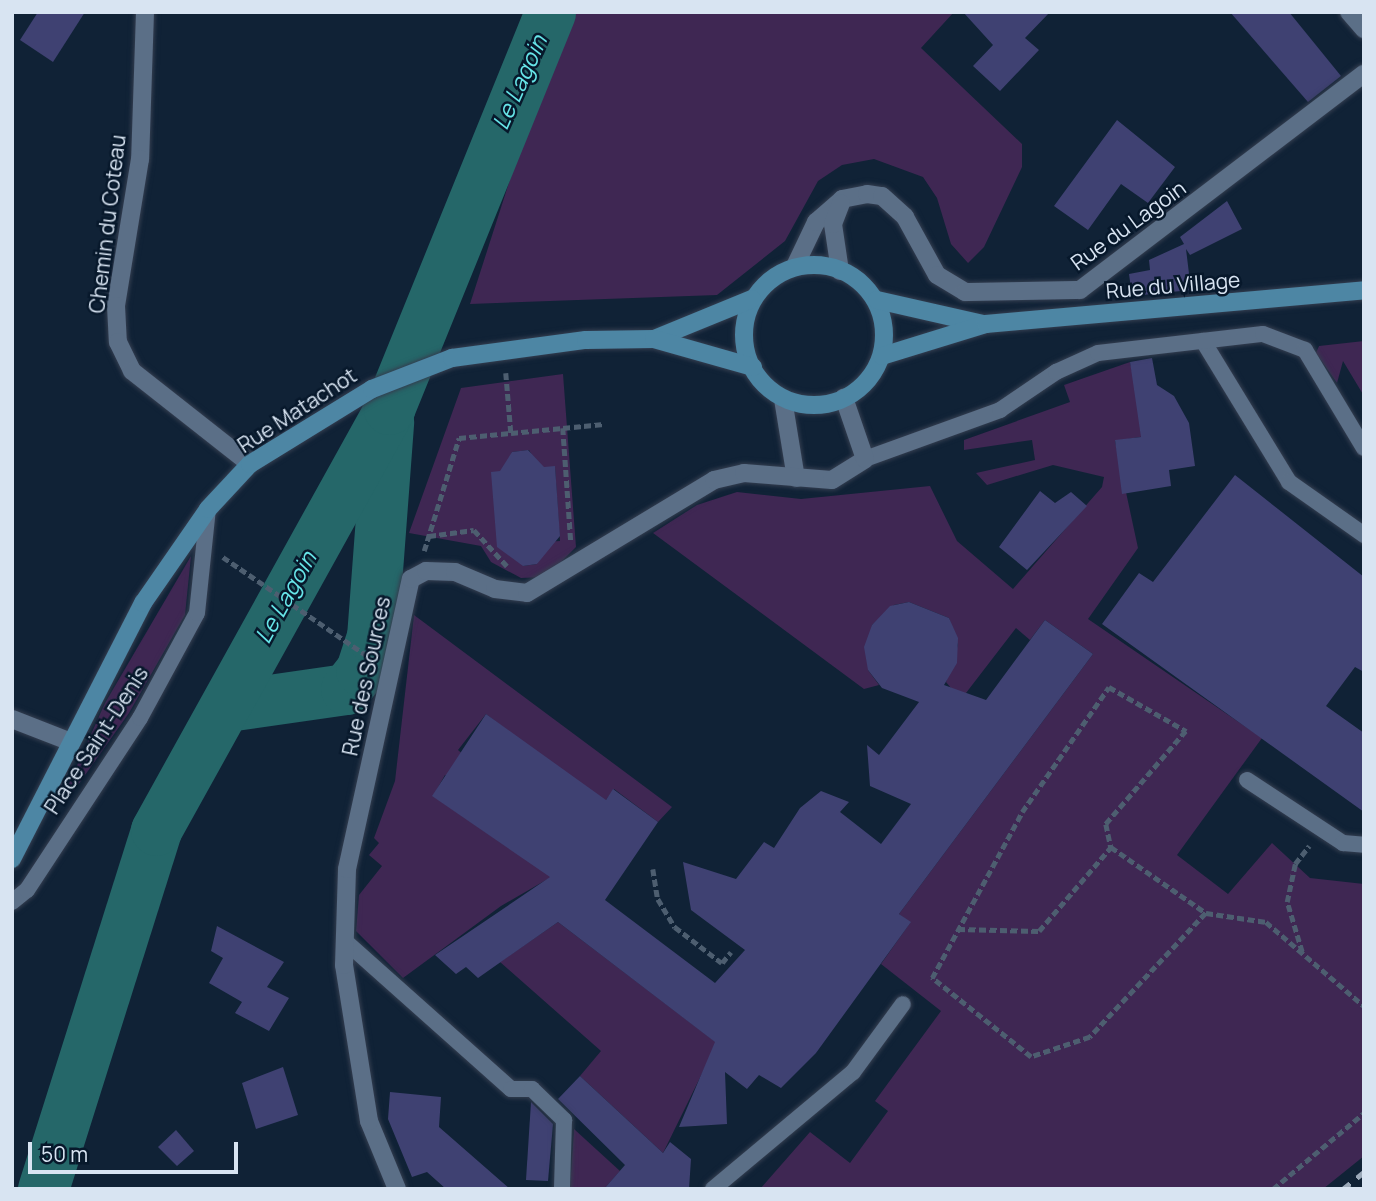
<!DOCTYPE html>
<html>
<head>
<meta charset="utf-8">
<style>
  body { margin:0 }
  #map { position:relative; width:1376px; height:1201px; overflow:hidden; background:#102236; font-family:Manrope,sans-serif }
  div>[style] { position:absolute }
  .green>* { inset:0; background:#3f2753 }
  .river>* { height:51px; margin:-25.5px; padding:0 25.5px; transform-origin:25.5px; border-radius:25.5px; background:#256769 }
  .building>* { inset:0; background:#3f4172 }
  .path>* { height:4.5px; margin-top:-2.25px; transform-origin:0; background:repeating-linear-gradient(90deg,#4d5e70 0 7px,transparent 0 10.5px) }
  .roads { filter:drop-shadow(0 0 2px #343e50) drop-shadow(0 0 2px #343e50) }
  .lane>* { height:16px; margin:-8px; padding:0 8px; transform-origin:8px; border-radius:8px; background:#5b6f87 }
  .street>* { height:18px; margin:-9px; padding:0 9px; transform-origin:9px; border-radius:9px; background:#5b6f87 }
  .secondary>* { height:18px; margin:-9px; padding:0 9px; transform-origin:9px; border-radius:9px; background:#4d86a4 }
  .secondary>.ring { margin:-9px; padding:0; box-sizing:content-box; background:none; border:18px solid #4d86a4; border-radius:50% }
  .rail>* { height:5px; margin-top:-2.5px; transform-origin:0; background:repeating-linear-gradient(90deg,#9ba9b9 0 9px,transparent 0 18px) }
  span { translate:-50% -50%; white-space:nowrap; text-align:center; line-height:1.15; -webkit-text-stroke:5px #07182b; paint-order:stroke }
  .street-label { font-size:21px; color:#d8e4f2 }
  .water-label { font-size:23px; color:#67e6e9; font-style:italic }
  .frame { position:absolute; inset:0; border:14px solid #d8e4f2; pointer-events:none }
  .scale { position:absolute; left:28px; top:1142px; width:210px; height:32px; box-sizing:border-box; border:4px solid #d8e4f2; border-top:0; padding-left:9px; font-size:21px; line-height:24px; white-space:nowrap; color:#d8e4f2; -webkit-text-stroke:5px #07182b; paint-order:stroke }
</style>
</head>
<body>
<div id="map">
  <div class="green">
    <div style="clip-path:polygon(576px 12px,954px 12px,921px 48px,1022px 144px,1022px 167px,984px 247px,968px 263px,951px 244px,937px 198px,923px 177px,874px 159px,842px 165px,818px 181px,785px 241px,717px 295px,470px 304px,542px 80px)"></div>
    <div style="clip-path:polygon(1364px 341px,1364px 396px,1343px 361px,1337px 383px,1316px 353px,1319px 346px)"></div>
    <div style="clip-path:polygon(1130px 362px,1146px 436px,1115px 441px,1138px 548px,1088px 619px,1262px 738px,1177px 855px,1228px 894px,1272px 843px,1310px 878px,1364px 884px,1364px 1156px,1323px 1189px,760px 1189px,810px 1132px,850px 1163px,888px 1111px,875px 1101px,941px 1011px,881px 964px,910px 923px,899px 914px,1093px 654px,1045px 620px,1030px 640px,1016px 628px,966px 693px,955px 693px,946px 682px,958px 645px,949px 618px,909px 602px,894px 605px,872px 625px,868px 670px,879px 685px,864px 689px,653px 533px,697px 505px,737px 492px,801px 499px,930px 486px,957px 541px,1013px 589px,1102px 487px,1104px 477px,1053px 465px,987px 485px,976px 473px,1035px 460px,1032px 440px,964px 450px,964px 440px,1070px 402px,1064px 385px)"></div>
    <div style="clip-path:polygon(evenodd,563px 374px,576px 547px,546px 577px,521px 578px,491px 562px,481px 546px,409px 533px,461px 388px,563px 374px,529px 450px,539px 467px,555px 467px,560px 541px,544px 542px,537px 564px,523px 566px,505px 471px,512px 452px,529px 450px)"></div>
    <div style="clip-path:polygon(191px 556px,185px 615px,129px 713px,73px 792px,67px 788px,105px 703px)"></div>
    <div style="clip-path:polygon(evenodd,414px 615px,672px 807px,658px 822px,614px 789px,603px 804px,486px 714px,458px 750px,570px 848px,558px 864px,565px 869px,501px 906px,403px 978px,356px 931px,359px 895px,382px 866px,369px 855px,379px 843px,374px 838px,395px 781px,414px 615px,445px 775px,546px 839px,531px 863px,433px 796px,445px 775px)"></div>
    <div style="clip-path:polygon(558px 922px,717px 1043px,663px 1153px,580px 1076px,601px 1051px,500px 962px)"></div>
    <div style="clip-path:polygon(574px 1129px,620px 1171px,604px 1189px,570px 1189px)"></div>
  </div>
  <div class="river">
    <div style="left:227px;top:706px;width:120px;rotate:-8.1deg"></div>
    <div style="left:346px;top:689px;width:24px;rotate:-52deg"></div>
    <div style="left:361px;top:670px;width:35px;rotate:-72deg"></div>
    <div style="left:372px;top:637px;width:216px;rotate:-85.7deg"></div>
    <div style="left:43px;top:1189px;width:376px;rotate:-72.5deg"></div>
    <div style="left:156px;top:830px;width:481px;rotate:-61deg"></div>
    <div style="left:389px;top:409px;width:428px;rotate:-67.9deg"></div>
  </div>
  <div class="building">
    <div style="clip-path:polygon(38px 12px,85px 12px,53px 62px,20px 40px)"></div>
    <div style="clip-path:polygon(963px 12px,1050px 12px,1025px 38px,1039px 50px,1000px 91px,973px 66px,993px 45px)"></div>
    <div style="clip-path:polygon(1230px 12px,1289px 12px,1341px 76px,1308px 102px)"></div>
    <div style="clip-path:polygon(1117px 120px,1175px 167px,1148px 203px,1121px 184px,1088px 230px,1054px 206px)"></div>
    <div style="clip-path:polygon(1227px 201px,1242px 229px,1190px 255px,1186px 249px,1191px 290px,1132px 296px,1129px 274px,1150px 270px,1149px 260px,1184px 244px,1180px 237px)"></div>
    <div style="clip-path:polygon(1152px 358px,1157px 385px,1174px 396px,1189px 423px,1195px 466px,1169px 470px,1171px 486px,1122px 494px,1115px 440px,1141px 437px,1130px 362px)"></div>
    <div style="clip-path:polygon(528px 450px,544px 467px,555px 466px,560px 536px,537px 564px,523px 566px,497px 547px,491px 472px,500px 471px,512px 452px)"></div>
    <div style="clip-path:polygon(1235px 475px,1364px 577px,1364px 672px,1355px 667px,1326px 706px,1364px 733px,1364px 812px,1102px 624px,1139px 573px,1153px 582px)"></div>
    <div style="clip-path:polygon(1040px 491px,1055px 503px,1071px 492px,1087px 506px,1027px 570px,999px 547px)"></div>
    <div style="clip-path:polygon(909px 602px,949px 618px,958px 638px,957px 663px,944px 685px,986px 700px,1045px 620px,1093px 654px,899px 914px,911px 922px,816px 1053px,781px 1088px,759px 1075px,747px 1089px,725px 1072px,727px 1124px,679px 1127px,715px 1042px,558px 922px,478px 978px,466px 967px,456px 974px,435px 955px,550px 877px,432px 796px,486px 714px,606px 800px,613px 789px,658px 822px,605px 900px,715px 983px,745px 950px,691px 910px,683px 862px,736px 879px,764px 842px,774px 848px,800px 808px,821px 791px,849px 802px,840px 812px,881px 844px,911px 804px,870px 786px,867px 745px,879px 755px,919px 702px,882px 688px,868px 670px,864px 647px,872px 625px,890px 606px)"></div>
    <div style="clip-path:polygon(217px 926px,284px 962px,267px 987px,289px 998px,269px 1031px,235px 1013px,242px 1002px,209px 983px,223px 958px,211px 951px)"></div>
    <div style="clip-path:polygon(283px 1067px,298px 1115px,256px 1129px,242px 1083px)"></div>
    <div style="clip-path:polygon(580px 1076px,663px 1153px,670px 1142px,691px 1159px,689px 1189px,604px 1189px,625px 1165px,558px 1099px)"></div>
    <div style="clip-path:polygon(390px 1092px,441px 1097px,439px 1127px,510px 1189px,446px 1189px,427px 1172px,412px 1177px,388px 1119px)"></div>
    <div style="clip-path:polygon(531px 1102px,553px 1124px,548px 1181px,526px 1180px)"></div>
    <div style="clip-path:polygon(176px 1130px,194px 1151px,177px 1166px,158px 1147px)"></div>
  </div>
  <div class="path">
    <div style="left:506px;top:373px;width:60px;rotate:85.2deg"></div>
    <div style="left:511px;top:433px;width:93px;rotate:-5.5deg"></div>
    <div style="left:563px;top:428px;width:115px;rotate:86deg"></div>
    <div style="left:429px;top:536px;width:45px;rotate:-7.6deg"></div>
    <div style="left:474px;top:530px;width:49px;rotate:47.5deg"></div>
    <div style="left:424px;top:551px;width:118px;rotate:-72.8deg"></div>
    <div style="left:459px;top:438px;width:52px;rotate:-5.5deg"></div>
    <div style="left:223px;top:557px;width:181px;rotate:34.4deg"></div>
    <div style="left:653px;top:869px;width:30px;rotate:81deg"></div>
    <div style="left:658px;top:899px;width:33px;rotate:59deg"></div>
    <div style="left:675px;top:927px;width:59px;rotate:37.5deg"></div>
    <div style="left:722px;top:963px;width:14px;rotate:-51deg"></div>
    <div style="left:1206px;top:913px;width:170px;rotate:133.1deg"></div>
    <div style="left:1090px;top:1037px;width:62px;rotate:161.3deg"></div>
    <div style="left:1031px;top:1057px;width:127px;rotate:-141.4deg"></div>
    <div style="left:932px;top:978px;width:189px;rotate:-61.5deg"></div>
    <div style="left:1022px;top:812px;width:152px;rotate:-55.2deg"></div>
    <div style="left:1109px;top:687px;width:89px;rotate:29.7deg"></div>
    <div style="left:1186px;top:731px;width:123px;rotate:130.7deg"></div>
    <div style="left:1106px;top:824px;width:24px;rotate:78deg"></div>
    <div style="left:1111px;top:847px;width:116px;rotate:34.8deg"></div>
    <div style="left:1206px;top:913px;width:61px;rotate:8.5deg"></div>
    <div style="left:1266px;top:922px;width:129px;rotate:40.6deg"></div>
    <div style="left:958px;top:929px;width:81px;rotate:1.4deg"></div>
    <div style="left:1039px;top:931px;width:111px;rotate:-49.4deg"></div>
    <div style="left:1302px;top:952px;width:52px;rotate:-106.7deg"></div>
    <div style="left:1287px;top:902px;width:39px;rotate:-78deg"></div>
    <div style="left:1295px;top:864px;width:23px;rotate:-52deg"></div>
    <div style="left:1273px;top:1189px;width:119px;rotate:-39.9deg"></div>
  </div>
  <div class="roads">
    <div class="lane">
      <div style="left:1203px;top:341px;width:165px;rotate:58.6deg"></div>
      <div style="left:1289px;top:482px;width:92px;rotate:35.2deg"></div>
      <div style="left:865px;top:459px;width:144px;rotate:-19.9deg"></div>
      <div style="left:1000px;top:410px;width:68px;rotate:-34.2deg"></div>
      <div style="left:1056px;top:372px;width:46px;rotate:-24.3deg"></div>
      <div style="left:1098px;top:353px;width:166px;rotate:-6.6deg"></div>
      <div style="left:1263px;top:334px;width:45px;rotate:20.9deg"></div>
      <div style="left:1305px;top:350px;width:114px;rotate:59deg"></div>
      <div style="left:1247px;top:780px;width:115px;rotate:33.3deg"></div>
      <div style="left:1343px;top:843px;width:21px;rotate:5deg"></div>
      <div style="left:12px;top:902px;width:19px;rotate:-39deg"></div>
      <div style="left:27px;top:890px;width:206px;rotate:-56.7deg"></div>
      <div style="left:140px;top:718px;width:119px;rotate:-61.5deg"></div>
      <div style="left:197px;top:613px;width:105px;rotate:-84deg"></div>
      <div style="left:346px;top:942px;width:221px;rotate:41.7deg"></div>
      <div style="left:511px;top:1089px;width:21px"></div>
      <div style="left:532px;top:1089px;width:45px;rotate:44.1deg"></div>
      <div style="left:564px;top:1120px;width:69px;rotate:91.7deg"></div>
      <div style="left:713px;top:1189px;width:182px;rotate:-39.9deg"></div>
      <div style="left:853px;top:1072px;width:84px;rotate:-53.7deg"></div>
    </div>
    <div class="street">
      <div style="left:145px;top:12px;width:147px;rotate:91.9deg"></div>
      <div style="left:140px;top:159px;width:149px;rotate:99.3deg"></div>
      <div style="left:116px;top:306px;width:36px;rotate:87deg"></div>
      <div style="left:118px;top:342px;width:32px;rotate:64deg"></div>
      <div style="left:132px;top:371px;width:150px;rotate:38.2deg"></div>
      <div style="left:1349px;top:12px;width:23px;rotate:49deg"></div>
      <div style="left:795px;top:266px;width:49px;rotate:-64.5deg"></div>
      <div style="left:816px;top:222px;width:35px;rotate:-41deg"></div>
      <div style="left:842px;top:199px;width:25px;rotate:-11deg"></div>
      <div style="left:867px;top:194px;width:15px;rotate:8deg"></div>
      <div style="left:882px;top:196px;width:31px;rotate:42deg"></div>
      <div style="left:905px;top:217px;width:66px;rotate:61.1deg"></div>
      <div style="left:937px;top:275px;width:33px;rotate:31deg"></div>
      <div style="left:965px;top:292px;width:115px;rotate:-1deg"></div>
      <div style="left:1080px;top:290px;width:357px;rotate:-37.3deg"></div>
      <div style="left:840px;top:271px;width:48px;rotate:-98.5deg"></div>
      <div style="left:833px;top:224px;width:22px;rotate:-69deg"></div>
      <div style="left:783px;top:399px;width:80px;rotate:80.7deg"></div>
      <div style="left:12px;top:719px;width:63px;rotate:21.3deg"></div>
      <div style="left:397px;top:1189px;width:74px;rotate:-112.4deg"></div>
      <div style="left:369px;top:1121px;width:158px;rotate:-99.1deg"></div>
      <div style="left:344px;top:965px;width:96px;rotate:-88.2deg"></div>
      <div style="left:347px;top:869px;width:297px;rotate:-77.6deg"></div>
      <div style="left:411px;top:579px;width:17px;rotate:-28deg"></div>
      <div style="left:426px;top:571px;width:29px;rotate:2deg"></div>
      <div style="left:455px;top:572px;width:43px;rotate:23deg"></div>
      <div style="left:495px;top:589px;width:32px;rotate:7deg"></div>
      <div style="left:527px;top:593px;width:218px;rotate:-31.1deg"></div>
      <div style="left:714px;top:480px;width:31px;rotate:-13deg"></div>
      <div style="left:744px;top:473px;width:88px;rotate:4.5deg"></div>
      <div style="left:832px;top:480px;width:39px;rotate:-32deg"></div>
      <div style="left:865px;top:459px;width:65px;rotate:-109deg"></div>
    </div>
    <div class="secondary">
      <div class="ring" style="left:744px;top:265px;width:122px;height:122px"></div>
      <div style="left:877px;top:300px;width:109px;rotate:12.8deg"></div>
      <div style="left:654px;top:339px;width:106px;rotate:-22.2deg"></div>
      <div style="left:882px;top:356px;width:109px;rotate:-17.1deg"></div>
      <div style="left:986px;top:324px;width:380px;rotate:-5.1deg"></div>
      <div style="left:12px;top:859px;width:288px;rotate:-62.9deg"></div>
      <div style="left:143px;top:603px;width:114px;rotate:-55.3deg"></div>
      <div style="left:208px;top:509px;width:62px;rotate:-47deg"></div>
      <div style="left:250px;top:464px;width:143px;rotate:-31.6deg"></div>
      <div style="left:372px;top:389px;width:86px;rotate:-21.2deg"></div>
      <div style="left:452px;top:358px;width:135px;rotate:-7.7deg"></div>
      <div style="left:586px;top:340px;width:68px;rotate:-0.8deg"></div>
      <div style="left:654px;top:339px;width:103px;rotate:15.8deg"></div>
    </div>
  </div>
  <div class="rail">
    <div style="left:1343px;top:1189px;width:27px;rotate:-39deg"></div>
  </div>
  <div class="street-label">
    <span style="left:107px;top:224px;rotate:-83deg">Chemin du Coteau</span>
    <span style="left:1128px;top:225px;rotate:-36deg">Rue du Lagoin</span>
    <span style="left:1173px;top:285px;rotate:-5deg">Rue du Village</span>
    <span style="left:297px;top:410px;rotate:-33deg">Rue Matachot</span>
    <span style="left:366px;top:676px;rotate:-78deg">Rue des Sources</span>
    <span style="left:96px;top:740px;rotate:-57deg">Place Saint-Denis</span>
  </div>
  <div class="water-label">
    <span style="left:519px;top:82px;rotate:-66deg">Le Lagoin</span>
    <span style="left:285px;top:597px;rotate:-61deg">Le Lagoin</span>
  </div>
  <div class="frame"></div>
  <div class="scale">50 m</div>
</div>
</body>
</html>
